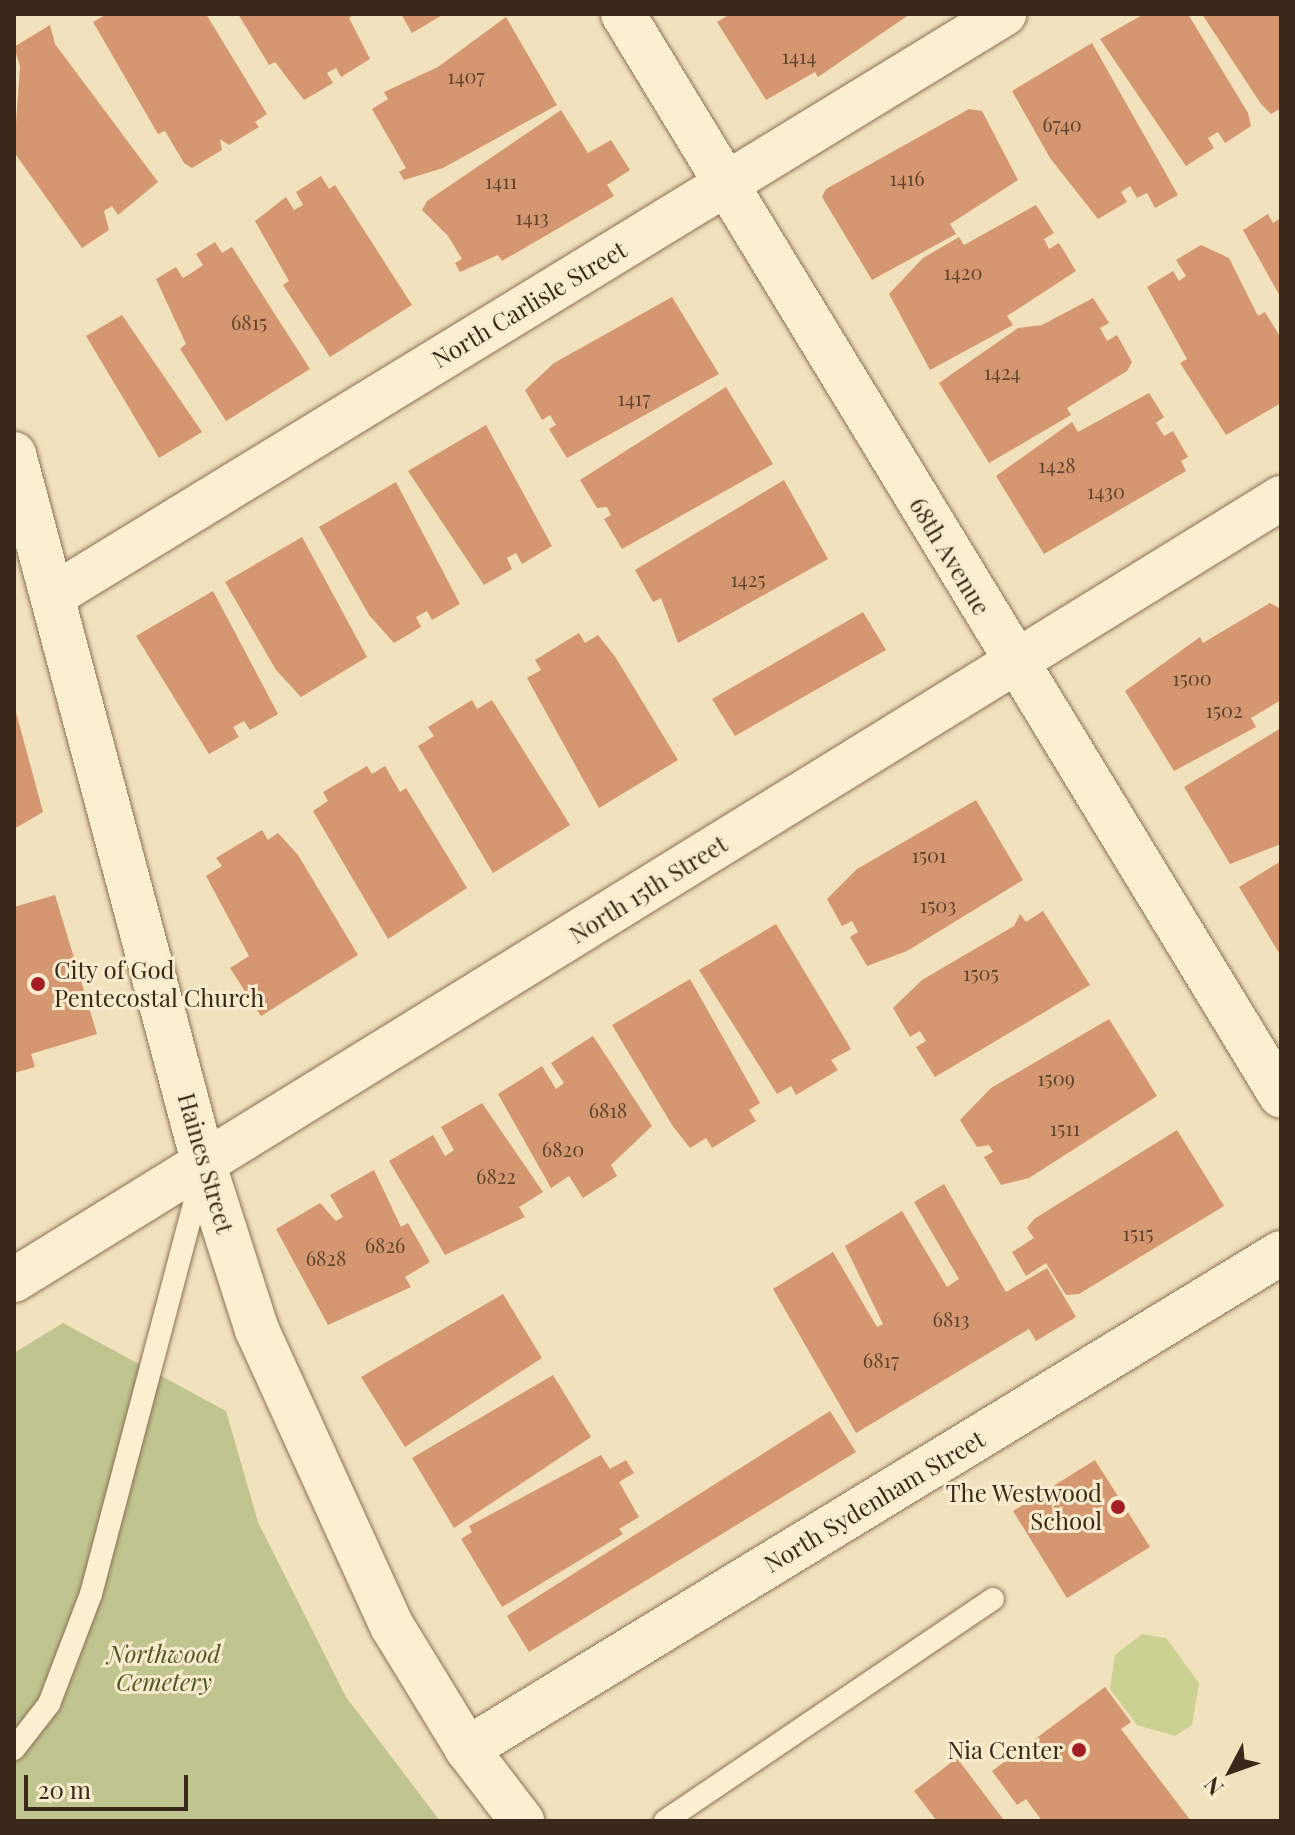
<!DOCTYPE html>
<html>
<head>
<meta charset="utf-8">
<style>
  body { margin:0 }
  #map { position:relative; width:1295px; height:1835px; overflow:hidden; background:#f2e1bd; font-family:"Playfair Display",serif }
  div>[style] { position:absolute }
  .green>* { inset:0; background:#cbd190 }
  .cemetery>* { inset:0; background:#c0c590 }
  .building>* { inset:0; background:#d5976f }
  .roads { filter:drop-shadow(0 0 2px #8c7154) drop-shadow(0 0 2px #8c7154) }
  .service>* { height:22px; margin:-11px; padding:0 11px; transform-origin:11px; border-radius:11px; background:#fceed1 }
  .minor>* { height:44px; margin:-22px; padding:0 22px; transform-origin:22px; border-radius:22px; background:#fceed1 }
  .dots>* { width:22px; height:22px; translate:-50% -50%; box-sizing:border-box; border:4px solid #f9ebcd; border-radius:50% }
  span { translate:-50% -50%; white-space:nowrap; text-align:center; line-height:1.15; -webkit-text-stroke:6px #f9ebcd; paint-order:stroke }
  .number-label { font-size:20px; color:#614430 }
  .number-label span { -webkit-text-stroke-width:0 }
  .street-label { font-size:24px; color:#3a291b }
  .poi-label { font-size:24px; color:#3a291b }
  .left { translate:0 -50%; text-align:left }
  .right { translate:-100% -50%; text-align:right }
  .park-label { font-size:24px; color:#4b591f; font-style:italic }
  .frame { position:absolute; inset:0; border:16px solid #3a291b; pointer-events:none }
  .north { position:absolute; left:1191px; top:1731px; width:80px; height:80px; -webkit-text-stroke:6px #f9ebcd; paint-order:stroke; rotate:229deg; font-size:22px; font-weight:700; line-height:32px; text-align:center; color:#3a291b }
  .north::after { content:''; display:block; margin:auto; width:28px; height:36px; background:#3a291b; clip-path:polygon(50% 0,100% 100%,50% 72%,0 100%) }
  .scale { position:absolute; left:24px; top:1775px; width:164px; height:36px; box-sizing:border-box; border:4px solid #3a291b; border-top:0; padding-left:10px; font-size:24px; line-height:28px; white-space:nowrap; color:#3a291b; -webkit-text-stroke:6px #f9ebcd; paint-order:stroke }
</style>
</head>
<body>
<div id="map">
  <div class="green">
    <div style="clip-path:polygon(1142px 1634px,1166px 1638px,1199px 1683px,1192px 1725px,1175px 1736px,1137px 1725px,1110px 1689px,1115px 1655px)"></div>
  </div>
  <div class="cemetery">
    <div style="clip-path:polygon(63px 1323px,226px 1411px,258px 1522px,346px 1697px,440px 1821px,14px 1821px,14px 1353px)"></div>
  </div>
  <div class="building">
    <div style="clip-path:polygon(107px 14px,206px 14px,267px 114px,255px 122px,259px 127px,229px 145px,220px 139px,222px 150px,192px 168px,184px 163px,165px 131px,158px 134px,93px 22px)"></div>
    <div style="clip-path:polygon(238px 14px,355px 14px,349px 18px,370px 59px,341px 77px,336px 68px,327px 73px,333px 83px,304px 100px,275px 62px,269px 65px)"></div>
    <div style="clip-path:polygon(401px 14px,444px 14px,412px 33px)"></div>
    <div style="clip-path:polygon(730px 14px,910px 14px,818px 77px,815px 72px,766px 100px,717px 22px)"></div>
    <div style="clip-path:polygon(1144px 14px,1188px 14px,1248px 113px,1251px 126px,1225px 143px,1218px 132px,1208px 138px,1214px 148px,1186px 166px,1100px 39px)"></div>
    <div style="clip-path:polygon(1202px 14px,1281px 14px,1281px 108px,1271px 114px,1261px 104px)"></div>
    <div style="clip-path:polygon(506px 17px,557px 105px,443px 168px,404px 180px,399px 172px,406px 168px,372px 109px,388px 99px,384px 92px,438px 67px)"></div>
    <div style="clip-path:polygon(50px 25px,55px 44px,158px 182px,118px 215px,112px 206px,104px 211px,109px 230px,82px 248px,14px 152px,20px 66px,14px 47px)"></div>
    <div style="clip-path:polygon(1092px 43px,1178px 195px,1155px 208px,1147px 193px,1137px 198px,1130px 186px,1121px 192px,1127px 202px,1098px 219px,1050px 158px,1012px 91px)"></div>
    <div style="clip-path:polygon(969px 109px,982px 111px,1018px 180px,950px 224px,956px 234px,872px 280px,822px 197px,826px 189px)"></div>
    <div style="clip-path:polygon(561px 110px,588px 153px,611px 140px,630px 170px,607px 185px,614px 196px,502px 261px,498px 255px,460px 272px,455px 263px,462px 259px,448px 236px,422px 210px,427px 201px)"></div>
    <div style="clip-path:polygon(321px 176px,329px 189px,335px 185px,412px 305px,330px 357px,283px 285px,289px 281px,255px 221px,286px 197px,294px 210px,303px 205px,296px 192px)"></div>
    <div style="clip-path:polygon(1036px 205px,1054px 233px,1044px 239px,1049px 249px,1059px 243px,1076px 271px,1007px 316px,1013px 325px,930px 370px,889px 294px,923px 258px,959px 237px,964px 245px)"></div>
    <div style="clip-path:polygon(1268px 214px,1273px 223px,1281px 218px,1281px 298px,1243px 230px)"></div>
    <div style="clip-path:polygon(215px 242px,222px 253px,232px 247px,310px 369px,226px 421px,180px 349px,186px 344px,156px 279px,176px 267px,183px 278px,190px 274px,203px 265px,196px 254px)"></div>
    <div style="clip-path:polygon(1201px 245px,1229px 258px,1258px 316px,1265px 312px,1281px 338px,1281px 403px,1226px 435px,1180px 363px,1187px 359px,1147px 287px,1173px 271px,1179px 281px,1186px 276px,1176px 260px)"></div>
    <div style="clip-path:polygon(672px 297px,719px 374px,567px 458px,549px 429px,556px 425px,550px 415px,542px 420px,525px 390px,554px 363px)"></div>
    <div style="clip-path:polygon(1093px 298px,1109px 323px,1100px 328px,1107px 341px,1117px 335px,1132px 362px,1127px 371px,1067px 408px,1071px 415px,989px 463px,939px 383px,1018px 328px,1042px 325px)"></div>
    <div style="clip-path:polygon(122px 315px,202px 432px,159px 458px,86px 336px)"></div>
    <div style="clip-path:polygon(726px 387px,773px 464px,622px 549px,604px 519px,611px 515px,607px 507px,597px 508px,580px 480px)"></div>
    <div style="clip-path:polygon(1149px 393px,1164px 417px,1156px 423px,1164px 436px,1173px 431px,1188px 457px,1181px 461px,1186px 471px,1044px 554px,996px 476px,1072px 422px,1078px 432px)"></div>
    <div style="clip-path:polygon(486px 425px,552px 546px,522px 564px,516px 553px,507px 558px,512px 569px,484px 585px,408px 471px)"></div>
    <div style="clip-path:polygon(784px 480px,828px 559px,678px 643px,661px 598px,653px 602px,635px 570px)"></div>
    <div style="clip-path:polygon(396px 482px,460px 604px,432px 620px,427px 611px,416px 617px,421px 627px,394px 643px,369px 615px,319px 527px)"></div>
    <div style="clip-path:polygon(302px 537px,367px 657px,301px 697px,276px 670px,225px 582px)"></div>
    <div style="clip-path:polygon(213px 591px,278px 714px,250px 730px,244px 721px,233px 727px,239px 737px,209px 754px,136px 636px)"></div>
    <div style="clip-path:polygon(1270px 603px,1281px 609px,1281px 700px,1251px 718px,1256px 727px,1174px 771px,1125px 691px,1200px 637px,1203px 643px)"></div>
    <div style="clip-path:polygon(863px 612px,886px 650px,735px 736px,712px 699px)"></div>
    <div style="clip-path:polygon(579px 633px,585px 643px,598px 635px,616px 658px,678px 760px,599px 808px,527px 678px,541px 670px,535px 660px)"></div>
    <div style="clip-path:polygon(472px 700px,477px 709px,492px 700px,570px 825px,493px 873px,418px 746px,434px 736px,428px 727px)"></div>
    <div style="clip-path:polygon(14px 705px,43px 812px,14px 829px)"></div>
    <div style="clip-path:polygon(1281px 728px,1281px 844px,1230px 864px,1184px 787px)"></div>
    <div style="clip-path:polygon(367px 766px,372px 774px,385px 766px,400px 792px,406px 788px,467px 888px,388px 939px,313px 811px,328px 801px,323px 792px)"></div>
    <div style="clip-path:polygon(976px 800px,1023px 880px,907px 951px,867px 966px,850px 937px,858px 932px,852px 921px,842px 926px,827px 899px,857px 869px)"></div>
    <div style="clip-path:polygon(262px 830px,268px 840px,278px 833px,298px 855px,358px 955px,261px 1016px,230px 968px,249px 956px,206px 876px,222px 866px,216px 858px)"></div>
    <div style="clip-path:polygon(1281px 861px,1281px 956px,1239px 887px)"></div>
    <div style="clip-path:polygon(55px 895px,97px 1034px,31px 1054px,35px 1067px,14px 1073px,14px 907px)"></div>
    <div style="clip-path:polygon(1043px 911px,1090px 985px,935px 1077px,916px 1047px,926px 1041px,920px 1031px,910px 1037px,893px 1008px,922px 980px,1014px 926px,1020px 914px,1026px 922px)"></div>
    <div style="clip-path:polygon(776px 924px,851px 1049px,831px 1060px,838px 1070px,796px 1095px,791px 1086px,777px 1094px,699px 970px)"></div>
    <div style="clip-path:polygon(690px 979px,760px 1103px,749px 1110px,756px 1121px,712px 1148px,706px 1138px,690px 1148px,672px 1125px,612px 1025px)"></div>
    <div style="clip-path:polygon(1109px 1019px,1157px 1096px,1029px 1178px,1001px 1185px,984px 1157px,993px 1152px,989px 1145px,977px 1147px,960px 1120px,991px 1088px)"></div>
    <div style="clip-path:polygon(593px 1036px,652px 1126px,611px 1165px,617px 1176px,583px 1198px,569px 1176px,551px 1188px,498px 1094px,542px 1066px,556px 1089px,564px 1083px,551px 1063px)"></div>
    <div style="clip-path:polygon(482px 1103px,543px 1192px,519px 1207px,525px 1217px,445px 1255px,389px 1161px,433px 1135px,445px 1156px,454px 1150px,441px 1127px)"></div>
    <div style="clip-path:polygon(1177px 1130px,1224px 1206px,1079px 1294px,1066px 1295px,1046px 1263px,1026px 1276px,1012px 1252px,1034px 1238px,1027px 1228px,1034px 1219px)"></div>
    <div style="clip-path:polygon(374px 1170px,401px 1227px,408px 1223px,430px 1262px,405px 1277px,411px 1287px,328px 1325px,276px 1229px,320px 1203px,336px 1221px,343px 1217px,330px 1195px)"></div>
    <div style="clip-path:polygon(944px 1184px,1006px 1292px,1047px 1268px,1076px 1317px,1036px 1341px,1029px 1329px,856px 1433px,773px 1289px,833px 1252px,877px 1327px,883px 1324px,845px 1246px,902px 1211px,947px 1287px,959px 1279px,914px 1202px)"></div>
    <div style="clip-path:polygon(503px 1294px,542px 1358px,405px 1447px,361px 1377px)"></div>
    <div style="clip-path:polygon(553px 1375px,591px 1437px,454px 1528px,412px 1458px)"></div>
    <div style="clip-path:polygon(830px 1411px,856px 1452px,529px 1652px,507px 1616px)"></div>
    <div style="clip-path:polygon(601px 1455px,610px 1469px,626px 1460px,634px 1473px,619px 1482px,639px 1517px,619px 1529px,623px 1534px,502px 1607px,461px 1539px,472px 1532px,469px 1526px)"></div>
    <div style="clip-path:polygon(1095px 1460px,1150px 1547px,1067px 1598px,1013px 1511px)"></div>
    <div style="clip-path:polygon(1105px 1687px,1131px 1722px,1121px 1729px,1191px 1821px,1042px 1821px,1026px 1799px,1017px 1805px,992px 1771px)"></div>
    <div style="clip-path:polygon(957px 1758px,1003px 1819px,1001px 1821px,937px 1821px,914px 1791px)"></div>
  </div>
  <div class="roads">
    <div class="service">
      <div style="left:14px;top:1749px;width:57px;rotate:-52.1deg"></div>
      <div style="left:49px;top:1704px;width:118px;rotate:-69.1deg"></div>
      <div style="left:91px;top:1594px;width:430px;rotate:-75.2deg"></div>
      <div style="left:665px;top:1821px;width:396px;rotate:-34.1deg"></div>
    </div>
    <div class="minor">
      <div style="left:623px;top:14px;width:1266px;rotate:58.69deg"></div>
      <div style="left:14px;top:454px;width:736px;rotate:75.04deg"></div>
      <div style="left:204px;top:1165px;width:173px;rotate:72.2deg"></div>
      <div style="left:257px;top:1330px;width:325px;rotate:65.5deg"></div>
      <div style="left:392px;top:1626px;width:144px;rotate:58.6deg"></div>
      <div style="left:467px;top:1749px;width:91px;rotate:52.6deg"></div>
      <div style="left:54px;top:595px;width:1114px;rotate:-31.45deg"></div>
      <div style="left:14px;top:1280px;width:1489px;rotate:-31.68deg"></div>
      <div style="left:467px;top:1749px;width:953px;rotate:-31.36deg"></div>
    </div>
  </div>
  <div class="dots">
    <div style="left:38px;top:984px;background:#a21e22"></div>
    <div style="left:1118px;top:1507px;background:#a21e22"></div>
    <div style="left:1079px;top:1750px;background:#a21e22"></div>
  </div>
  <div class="number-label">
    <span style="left:799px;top:55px">1414</span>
    <span style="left:466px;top:75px">1407</span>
    <span style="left:1062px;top:123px">6740</span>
    <span style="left:907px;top:177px">1416</span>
    <span style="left:501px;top:180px">1411</span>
    <span style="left:532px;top:216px">1413</span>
    <span style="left:963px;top:271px">1420</span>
    <span style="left:249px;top:321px">6815</span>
    <span style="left:1002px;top:371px">1424</span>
    <span style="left:634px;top:397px">1417</span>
    <span style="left:1057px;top:464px">1428</span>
    <span style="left:1106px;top:490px">1430</span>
    <span style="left:748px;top:578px">1425</span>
    <span style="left:1192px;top:677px">1500</span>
    <span style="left:1224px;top:709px">1502</span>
    <span style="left:929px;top:854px">1501</span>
    <span style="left:938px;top:904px">1503</span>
    <span style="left:981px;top:972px">1505</span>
    <span style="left:1056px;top:1077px">1509</span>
    <span style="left:608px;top:1109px">6818</span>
    <span style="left:1065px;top:1127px">1511</span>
    <span style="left:563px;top:1148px">6820</span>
    <span style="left:496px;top:1175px">6822</span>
    <span style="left:1138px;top:1232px">1515</span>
    <span style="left:385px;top:1244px">6826</span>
    <span style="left:326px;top:1257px">6828</span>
    <span style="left:951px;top:1318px">6813</span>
    <span style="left:881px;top:1359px">6817</span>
  </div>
  <div class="street-label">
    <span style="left:529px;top:304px;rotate:-31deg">North Carlisle Street</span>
    <span style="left:950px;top:556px;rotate:59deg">68th Avenue</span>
    <span style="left:648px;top:889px;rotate:-32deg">North 15th Street</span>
    <span style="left:206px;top:1163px;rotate:74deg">Haines Street</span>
    <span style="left:874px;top:1501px;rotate:-31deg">North Sydenham Street</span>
  </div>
  <div class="poi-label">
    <span class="left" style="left:54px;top:984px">City of God<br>Pentecostal Church</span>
    <span class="right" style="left:1102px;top:1507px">The Westwood<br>School</span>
    <span class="right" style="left:1063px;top:1750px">Nia Center</span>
  </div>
  <div class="park-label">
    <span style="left:164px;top:1668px">Northwood<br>Cemetery</span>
  </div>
  <div class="frame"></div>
  <div class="north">N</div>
  <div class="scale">20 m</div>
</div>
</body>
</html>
